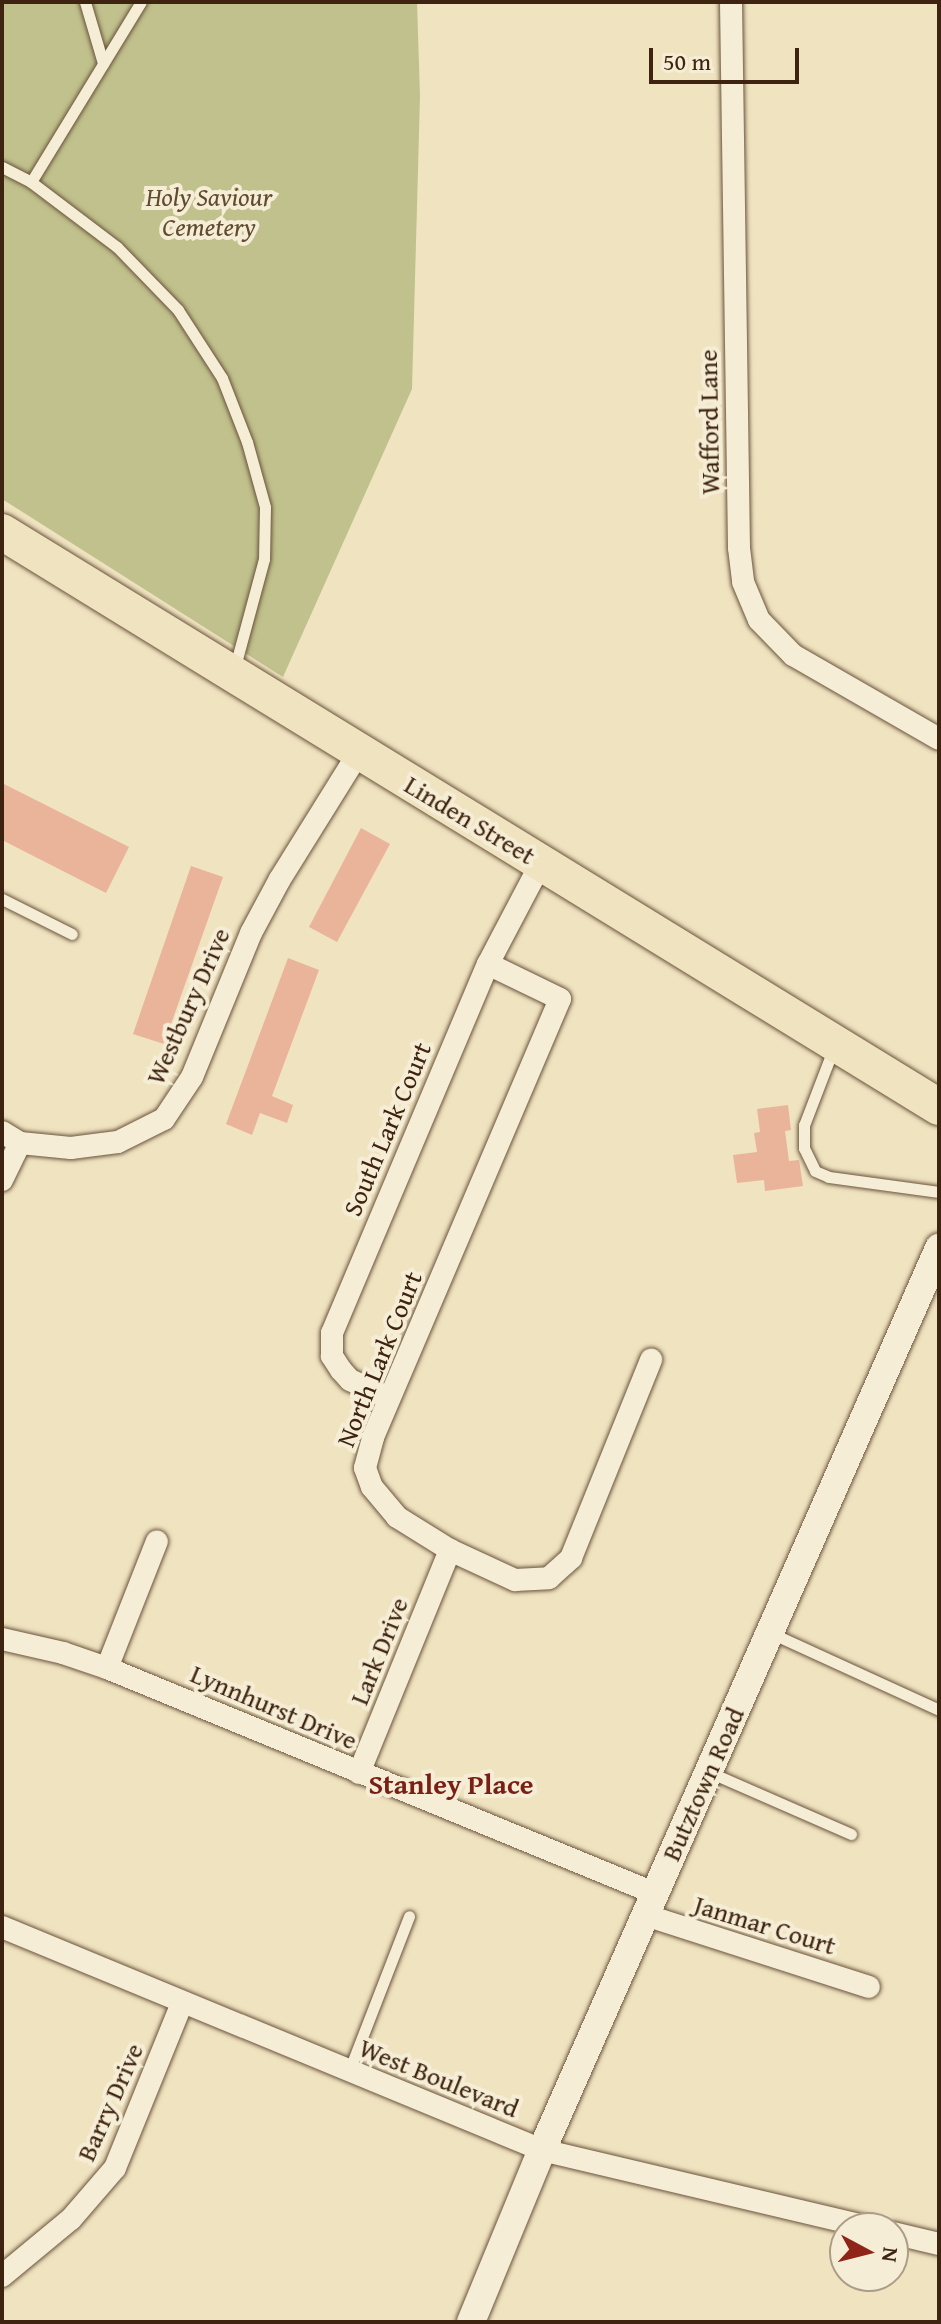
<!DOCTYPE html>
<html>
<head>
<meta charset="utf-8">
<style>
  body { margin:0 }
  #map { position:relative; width:941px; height:2324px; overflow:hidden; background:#f0e3c0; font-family:"Gentium Book Plus",serif }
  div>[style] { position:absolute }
  .green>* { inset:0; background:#c1c18d }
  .building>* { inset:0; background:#eab49b }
  .roads { filter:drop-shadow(0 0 2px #6a543c) drop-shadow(0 0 2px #6a543c) }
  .service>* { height:11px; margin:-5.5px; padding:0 5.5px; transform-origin:5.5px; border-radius:5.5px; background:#f5edd6 }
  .minor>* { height:22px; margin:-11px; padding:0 11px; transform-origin:11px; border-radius:11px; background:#f5edd6 }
  .tertiary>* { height:28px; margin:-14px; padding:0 14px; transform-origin:14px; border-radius:14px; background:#f5edd6 }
  .primary>* { height:36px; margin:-18px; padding:0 18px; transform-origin:18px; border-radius:18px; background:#f0e3c0 }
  span { translate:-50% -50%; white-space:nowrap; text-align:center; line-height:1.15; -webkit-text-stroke:8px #f5edd6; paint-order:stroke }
  .park-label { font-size:26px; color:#5f4b2f; font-style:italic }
  .street-label { font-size:26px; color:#3e2410 }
  .neighbourhood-label { font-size:28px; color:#7a1f14; font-weight:700 }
  .frame { position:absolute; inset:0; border:4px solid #3e2410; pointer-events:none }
  .north { position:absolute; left:829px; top:2212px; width:80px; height:80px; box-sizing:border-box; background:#f5edd6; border:2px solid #ac9d87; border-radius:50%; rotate:97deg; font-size:22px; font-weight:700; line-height:32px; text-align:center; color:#3e2410 }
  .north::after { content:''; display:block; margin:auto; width:28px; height:36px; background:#8f2418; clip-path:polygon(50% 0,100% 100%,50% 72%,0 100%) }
  .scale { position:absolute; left:649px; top:48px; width:150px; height:36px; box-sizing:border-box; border:4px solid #3e2410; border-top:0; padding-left:10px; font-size:24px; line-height:28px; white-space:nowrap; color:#3e2410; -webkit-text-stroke:6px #f5edd6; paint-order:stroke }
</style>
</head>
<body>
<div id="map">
  <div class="green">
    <div style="clip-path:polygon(2px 2px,417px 2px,420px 96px,412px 389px,283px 677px,2px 499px)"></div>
  </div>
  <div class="building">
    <div style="clip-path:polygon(2px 783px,129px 847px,106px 893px,2px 840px)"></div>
    <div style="clip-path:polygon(361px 828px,390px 844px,337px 942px,309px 927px)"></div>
    <div style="clip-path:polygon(191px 866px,223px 877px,164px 1044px,133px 1034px)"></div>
    <div style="clip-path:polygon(288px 958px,319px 970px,272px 1096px,293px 1105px,287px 1123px,260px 1113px,252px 1135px,226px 1124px)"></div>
    <div style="clip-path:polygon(788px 1105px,791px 1130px,785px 1131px,789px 1161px,799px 1160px,803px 1186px,765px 1191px,764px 1180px,737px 1183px,733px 1155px,757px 1152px,754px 1133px,760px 1132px,757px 1109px)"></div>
  </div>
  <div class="roads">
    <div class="service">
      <div style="left:85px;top:2px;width:64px;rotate:73.6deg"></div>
      <div style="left:2px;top:167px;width:33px;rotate:27deg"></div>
      <div style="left:31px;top:182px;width:108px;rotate:37.1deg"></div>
      <div style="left:117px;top:247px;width:88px;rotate:45.9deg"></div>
      <div style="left:178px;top:310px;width:81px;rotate:57.1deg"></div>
      <div style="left:222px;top:378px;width:69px;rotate:68.7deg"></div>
      <div style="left:247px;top:442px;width:67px;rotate:74.5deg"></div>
      <div style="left:265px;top:507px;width:52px;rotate:91.1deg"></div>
      <div style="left:264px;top:559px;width:115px;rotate:105.1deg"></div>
      <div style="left:31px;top:182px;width:211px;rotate:-58.6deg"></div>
      <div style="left:2px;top:899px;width:78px;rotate:26.6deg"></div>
      <div style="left:834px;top:1047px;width:84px;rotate:111deg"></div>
      <div style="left:804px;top:1125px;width:23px;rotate:90deg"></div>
      <div style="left:804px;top:1148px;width:25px;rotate:64deg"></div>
      <div style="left:815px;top:1171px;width:15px;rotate:23deg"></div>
      <div style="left:829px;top:1177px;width:111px;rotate:7.8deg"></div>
      <div style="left:771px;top:1633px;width:185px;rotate:24.6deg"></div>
      <div style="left:709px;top:1772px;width:155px;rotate:23.6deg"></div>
      <div style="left:349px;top:2071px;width:166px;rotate:-68.8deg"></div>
    </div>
    <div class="minor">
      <div style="left:731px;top:2px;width:546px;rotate:89.16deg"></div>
      <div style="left:739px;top:548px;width:34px;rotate:83deg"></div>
      <div style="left:743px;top:582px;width:41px;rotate:67.2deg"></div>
      <div style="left:759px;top:620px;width:49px;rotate:45.8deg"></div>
      <div style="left:793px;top:655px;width:168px;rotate:29.9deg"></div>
      <div style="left:488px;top:964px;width:80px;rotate:25.9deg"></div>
      <div style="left:560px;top:999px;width:477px;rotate:113.1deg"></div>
      <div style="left:373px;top:1438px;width:31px;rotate:105deg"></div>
      <div style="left:365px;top:1468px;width:20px;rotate:70deg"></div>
      <div style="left:372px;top:1487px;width:39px;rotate:50deg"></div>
      <div style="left:397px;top:1517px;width:62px;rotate:31.9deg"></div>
      <div style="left:450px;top:1550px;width:72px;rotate:24.8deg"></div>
      <div style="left:515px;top:1580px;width:34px;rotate:-3deg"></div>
      <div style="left:549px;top:1578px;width:30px;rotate:-42deg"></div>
      <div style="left:571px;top:1558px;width:214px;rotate:-68deg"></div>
      <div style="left:2px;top:1132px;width:21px;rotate:31deg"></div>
      <div style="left:20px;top:1143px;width:51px;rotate:5.6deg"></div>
      <div style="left:71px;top:1148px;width:47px;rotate:-7.3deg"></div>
      <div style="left:118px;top:1142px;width:51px;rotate:-26.6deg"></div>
      <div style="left:164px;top:1119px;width:50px;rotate:-56.3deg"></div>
      <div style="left:192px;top:1077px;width:156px;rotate:-67.7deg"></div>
      <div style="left:251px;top:933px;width:61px;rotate:-61.8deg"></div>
      <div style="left:280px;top:879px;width:150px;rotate:-58.1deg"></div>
      <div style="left:2px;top:1180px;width:41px;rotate:-64.1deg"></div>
      <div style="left:389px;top:1398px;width:43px;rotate:-155.2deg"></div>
      <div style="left:350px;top:1380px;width:13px;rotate:-132deg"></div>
      <div style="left:341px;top:1370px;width:17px;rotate:-123deg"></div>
      <div style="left:332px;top:1356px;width:23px;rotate:-90deg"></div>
      <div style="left:332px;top:1333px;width:401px;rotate:-67.1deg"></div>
      <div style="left:488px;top:964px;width:114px;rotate:-62.3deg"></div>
      <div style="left:2px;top:1639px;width:63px;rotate:12.9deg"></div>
      <div style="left:63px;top:1653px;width:46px;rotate:18.8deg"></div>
      <div style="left:107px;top:1668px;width:591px;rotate:22.36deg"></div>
      <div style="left:107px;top:1668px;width:136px;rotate:-68.5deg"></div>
      <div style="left:359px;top:1773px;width:241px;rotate:-67.8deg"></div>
      <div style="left:645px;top:1915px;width:235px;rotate:17.8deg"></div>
      <div style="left:2px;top:1927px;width:584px;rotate:22.44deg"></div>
      <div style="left:542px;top:2150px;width:340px;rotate:13.3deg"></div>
      <div style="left:893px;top:2233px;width:47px;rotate:13.4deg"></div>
      <div style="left:2px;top:2276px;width:89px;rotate:-39.6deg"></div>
      <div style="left:71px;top:2219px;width:67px;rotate:-49.2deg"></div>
      <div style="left:115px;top:2168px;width:178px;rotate:-67.9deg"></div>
    </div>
    <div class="tertiary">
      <div style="left:471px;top:2322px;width:186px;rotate:-67.6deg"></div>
      <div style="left:542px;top:2150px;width:986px;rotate:-66.24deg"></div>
    </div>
    <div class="primary">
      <div style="left:2px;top:532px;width:1099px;rotate:31.54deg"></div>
    </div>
  </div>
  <div class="park-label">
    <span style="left:209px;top:212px">Holy Saviour<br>Cemetery</span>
  </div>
  <div class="street-label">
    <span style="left:709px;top:422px;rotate:-91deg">Wafford Lane</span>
    <span style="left:470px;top:820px;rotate:31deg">Linden Street</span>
    <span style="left:188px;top:1006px;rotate:-66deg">Westbury Drive</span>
    <span style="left:387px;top:1129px;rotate:-67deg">South Lark Court</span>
    <span style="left:379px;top:1359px;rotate:-68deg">North Lark Court</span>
    <span style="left:379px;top:1651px;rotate:-68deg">Lark Drive</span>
    <span style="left:274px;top:1707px;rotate:23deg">Lynnhurst Drive</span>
    <span style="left:703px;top:1784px;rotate:-66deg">Butztown Road</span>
    <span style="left:765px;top:1925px;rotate:17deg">Janmar Court</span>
    <span style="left:439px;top:2078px;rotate:22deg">West Boulevard</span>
    <span style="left:110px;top:2102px;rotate:-66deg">Barry Drive</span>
  </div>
  <div class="neighbourhood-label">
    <span style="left:451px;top:1784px">Stanley Place</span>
  </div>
  <div class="frame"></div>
  <div class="north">N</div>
  <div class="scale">50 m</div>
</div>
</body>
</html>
